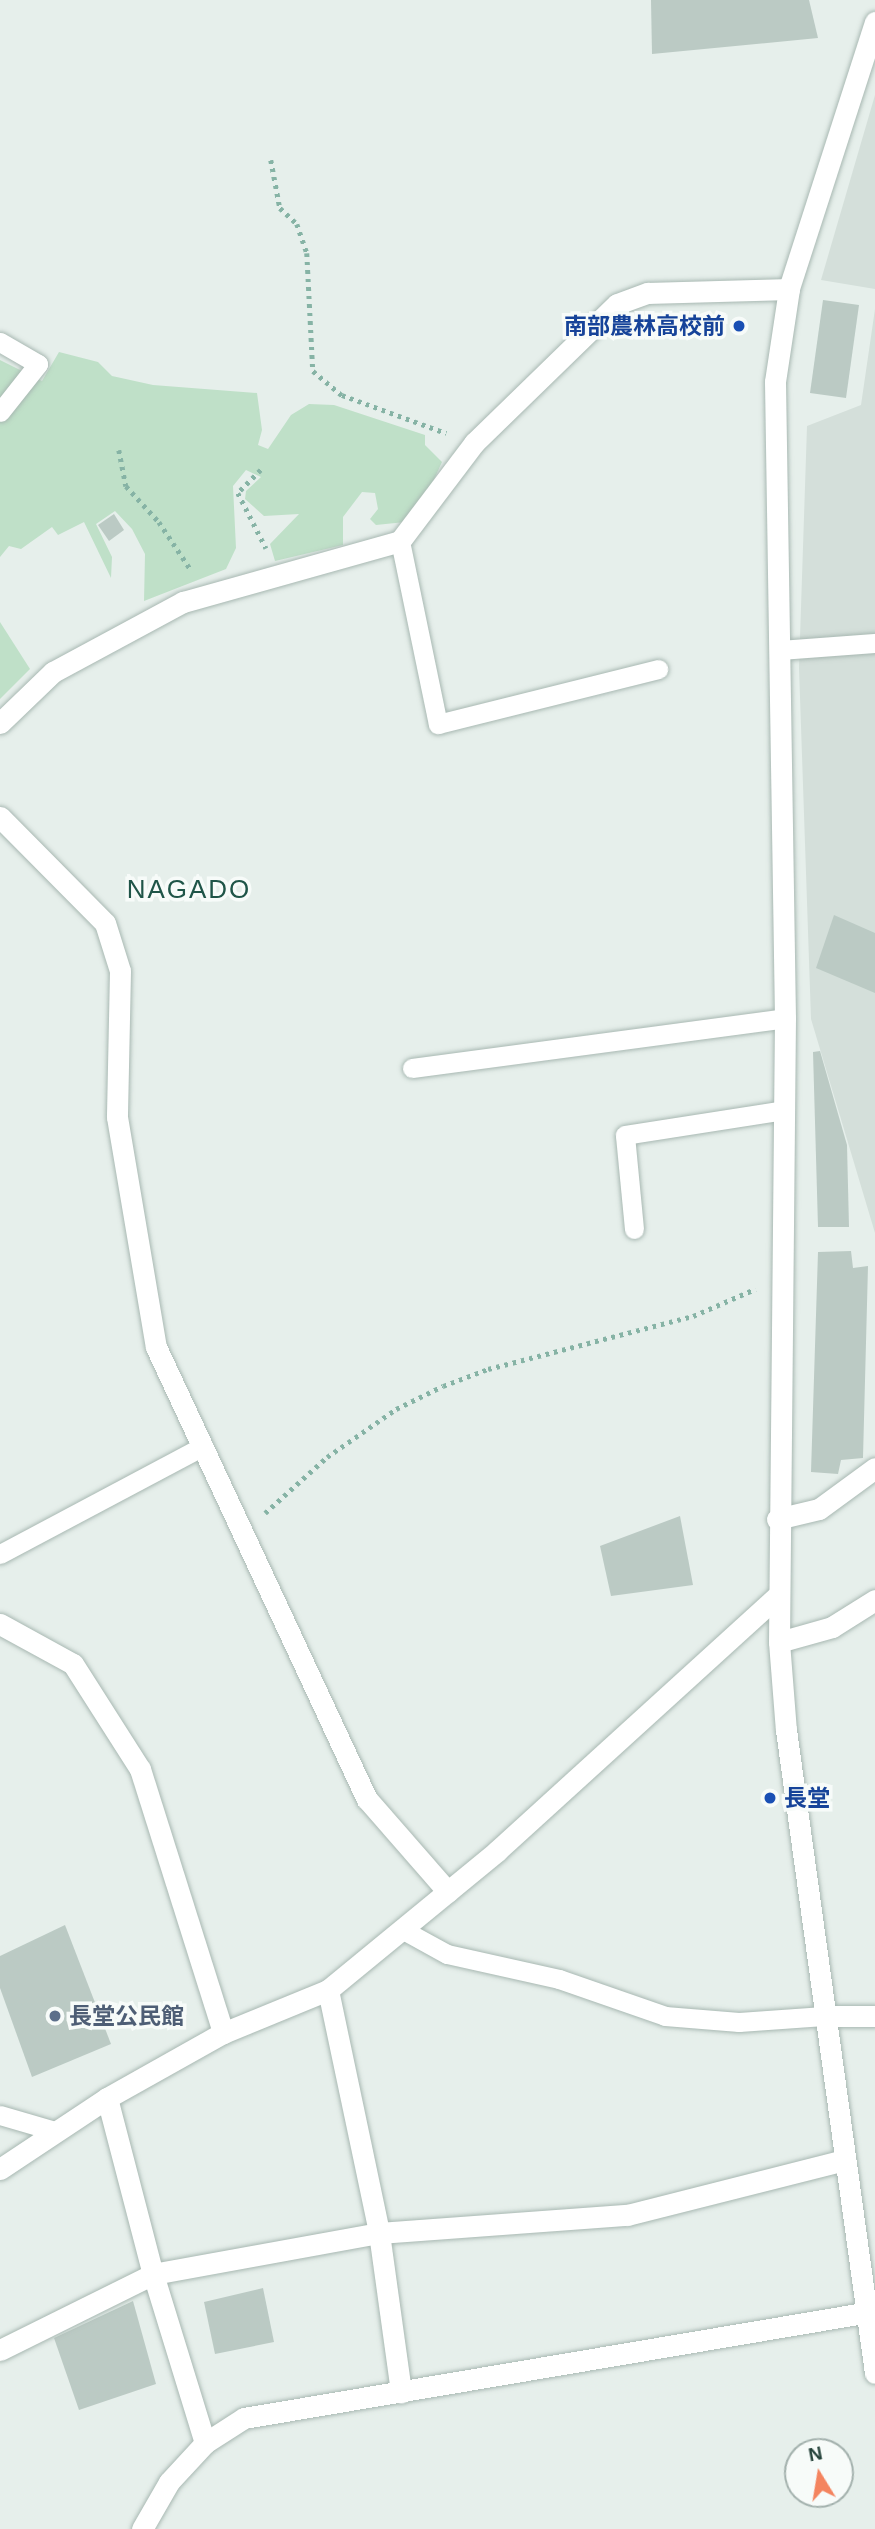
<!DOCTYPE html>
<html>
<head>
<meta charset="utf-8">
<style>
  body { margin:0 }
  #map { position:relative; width:875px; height:2529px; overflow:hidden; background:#e6efeb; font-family:Arial,"Noto Sans JP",sans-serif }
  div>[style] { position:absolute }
  .built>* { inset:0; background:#d4dfda }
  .green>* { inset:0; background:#bfe0c8 }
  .building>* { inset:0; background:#bbcac4 }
  .path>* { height:4.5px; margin-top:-2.25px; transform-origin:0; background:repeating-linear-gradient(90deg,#86b3a5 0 3.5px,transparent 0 8.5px) }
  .roads { filter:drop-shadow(0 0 2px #a8b8b2) drop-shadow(0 0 2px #a8b8b2) }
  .service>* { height:19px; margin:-9.5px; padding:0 9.5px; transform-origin:9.5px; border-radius:9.5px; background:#fff }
  .minor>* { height:21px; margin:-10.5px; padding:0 10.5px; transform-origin:10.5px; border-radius:10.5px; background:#fff }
  .tertiary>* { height:21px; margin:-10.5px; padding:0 10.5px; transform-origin:10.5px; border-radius:10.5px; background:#fff }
  .dots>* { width:19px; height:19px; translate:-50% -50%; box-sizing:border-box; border:4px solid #f7fbf9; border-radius:50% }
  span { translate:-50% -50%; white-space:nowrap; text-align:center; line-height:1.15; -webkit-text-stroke:7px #f7fbf9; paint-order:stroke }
  .transit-label { font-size:23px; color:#164399; font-weight:700 }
  .right { translate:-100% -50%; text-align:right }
  .left { translate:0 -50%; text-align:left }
  .service-label { font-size:23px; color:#4e5e75; font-weight:700 }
  .quarter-label { font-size:26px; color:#1f5548; letter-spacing:2px }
  .north { position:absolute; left:784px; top:2438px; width:70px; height:70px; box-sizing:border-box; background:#f7fbf9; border:2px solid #a3b1ad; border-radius:50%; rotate:349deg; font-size:19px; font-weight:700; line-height:28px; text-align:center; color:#24423a }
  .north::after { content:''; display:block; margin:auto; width:24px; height:32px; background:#f4845f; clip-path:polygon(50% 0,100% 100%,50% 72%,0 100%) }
</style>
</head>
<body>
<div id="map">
  <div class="built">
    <div style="clip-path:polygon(875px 95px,875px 289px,821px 280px)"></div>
    <div style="clip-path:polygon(875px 309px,875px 1233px,811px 1019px,799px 668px,807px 426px,861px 405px)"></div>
  </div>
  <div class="green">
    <div style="clip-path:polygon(59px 352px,98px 362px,112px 376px,153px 385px,257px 393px,262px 430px,258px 445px,268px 449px,291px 415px,309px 404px,334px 405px,425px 435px,425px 445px,442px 462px,423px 503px,405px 522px,376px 525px,370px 519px,378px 509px,375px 493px,362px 492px,343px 517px,343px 545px,275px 561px,270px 544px,299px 514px,264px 516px,245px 499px,246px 491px,261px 477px,246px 470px,233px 486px,236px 548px,226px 569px,144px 601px,145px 554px,132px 529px,115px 511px,96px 524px,112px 557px,111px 578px,84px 522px,58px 535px,52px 527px,21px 549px,9px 546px,0 557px,0 360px,42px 381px)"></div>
    <div style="clip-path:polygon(0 622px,30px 669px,0 699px)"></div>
  </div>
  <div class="building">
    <div style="clip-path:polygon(651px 0,809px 0,818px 38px,652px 54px)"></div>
    <div style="clip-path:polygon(823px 300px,859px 305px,846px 398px,810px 393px)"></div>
    <div style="clip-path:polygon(114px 514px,124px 530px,109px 541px,98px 525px)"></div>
    <div style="clip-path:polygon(834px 915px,875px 933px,875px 993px,816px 968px)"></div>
    <div style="clip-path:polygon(820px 1051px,847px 1145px,849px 1227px,818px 1227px,813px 1052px)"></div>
    <div style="clip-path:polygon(851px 1251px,853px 1268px,868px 1266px,863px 1458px,841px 1460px,838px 1474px,811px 1472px,818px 1252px)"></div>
    <div style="clip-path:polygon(680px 1516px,693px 1585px,611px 1596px,600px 1546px)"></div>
    <div style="clip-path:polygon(65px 1925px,111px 2044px,32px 2077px,0 1988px,0 1956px)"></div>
    <div style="clip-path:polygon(263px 2288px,274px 2342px,215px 2354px,204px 2302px)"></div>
    <div style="clip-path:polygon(133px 2301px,156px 2384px,79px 2410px,54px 2338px)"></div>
  </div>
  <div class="path">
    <div style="left:271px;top:160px;width:49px;rotate:79.4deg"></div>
    <div style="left:280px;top:208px;width:23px;rotate:43deg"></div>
    <div style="left:297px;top:224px;width:31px;rotate:71deg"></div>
    <div style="left:307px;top:253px;width:118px;rotate:87.1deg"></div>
    <div style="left:313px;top:371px;width:38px;rotate:40deg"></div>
    <div style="left:342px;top:395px;width:111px;rotate:20.1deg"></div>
    <div style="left:119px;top:450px;width:37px;rotate:79deg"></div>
    <div style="left:126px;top:486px;width:49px;rotate:47.5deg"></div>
    <div style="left:159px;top:522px;width:58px;rotate:56.3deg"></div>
    <div style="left:261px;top:470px;width:33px;rotate:135deg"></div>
    <div style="left:238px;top:493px;width:62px;rotate:63deg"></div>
    <div style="left:265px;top:1513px;width:84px;rotate:-42.1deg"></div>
    <div style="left:327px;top:1457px;width:84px;rotate:-34.8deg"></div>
    <div style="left:396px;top:1409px;width:52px;rotate:-26.1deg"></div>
    <div style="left:443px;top:1386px;width:48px;rotate:-20.7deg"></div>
    <div style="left:488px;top:1369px;width:212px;rotate:-14.5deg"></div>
    <div style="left:693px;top:1316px;width:68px;rotate:-23.5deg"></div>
  </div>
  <div class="roads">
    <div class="service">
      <div style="left:0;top:342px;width:44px;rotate:30.1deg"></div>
      <div style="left:38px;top:364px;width:61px;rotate:128.4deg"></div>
      <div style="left:400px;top:541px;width:187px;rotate:78.3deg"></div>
      <div style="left:438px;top:724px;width:227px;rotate:-14deg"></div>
      <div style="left:779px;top:650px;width:96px;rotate:-4.2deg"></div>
      <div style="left:412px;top:1068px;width:376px;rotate:-7.6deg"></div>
      <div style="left:634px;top:1229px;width:94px;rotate:-95.5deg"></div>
      <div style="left:625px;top:1135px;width:161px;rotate:-8.9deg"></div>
      <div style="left:0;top:1554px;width:230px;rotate:-28deg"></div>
      <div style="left:405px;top:1931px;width:48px;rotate:28.7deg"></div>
      <div style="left:447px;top:1954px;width:115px;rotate:12.6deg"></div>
      <div style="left:559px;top:1979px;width:112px;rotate:19.2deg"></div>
      <div style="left:665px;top:2016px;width:74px;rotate:4.6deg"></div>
      <div style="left:739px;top:2022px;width:85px;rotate:-4deg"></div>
      <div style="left:0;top:2115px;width:57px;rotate:16.2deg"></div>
    </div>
    <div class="minor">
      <div style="left:0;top:723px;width:74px;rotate:-43.9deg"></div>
      <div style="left:53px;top:672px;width:148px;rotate:-28.3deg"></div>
      <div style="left:183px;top:602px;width:225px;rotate:-15.7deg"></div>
      <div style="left:400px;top:541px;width:123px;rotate:-52.9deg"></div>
      <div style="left:474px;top:443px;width:199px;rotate:-44.2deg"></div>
      <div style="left:617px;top:304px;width:33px;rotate:-20deg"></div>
      <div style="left:648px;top:293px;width:141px;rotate:-1.6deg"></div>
      <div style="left:0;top:817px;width:149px;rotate:45.3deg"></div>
      <div style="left:105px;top:923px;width:50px;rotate:72.6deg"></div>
      <div style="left:120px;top:971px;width:146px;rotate:91.2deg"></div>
      <div style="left:117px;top:1117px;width:233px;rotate:80.4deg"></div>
      <div style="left:156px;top:1347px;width:499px;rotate:65deg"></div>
      <div style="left:367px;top:1799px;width:123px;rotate:48.9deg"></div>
      <div style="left:777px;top:1519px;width:43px;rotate:-13.4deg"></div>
      <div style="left:819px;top:1509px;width:69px;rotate:-36.2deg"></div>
      <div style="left:0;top:1624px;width:83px;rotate:28.7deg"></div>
      <div style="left:73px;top:1664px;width:125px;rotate:57.5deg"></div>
      <div style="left:140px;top:1769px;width:277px;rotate:72.5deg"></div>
      <div style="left:779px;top:1642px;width:55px;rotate:-15.8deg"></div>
      <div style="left:832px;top:1627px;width:51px;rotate:-32.1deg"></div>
      <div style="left:328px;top:1990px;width:248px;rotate:78.1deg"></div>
      <div style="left:379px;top:2233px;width:161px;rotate:82.1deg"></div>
      <div style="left:824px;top:2016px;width:51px"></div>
      <div style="left:107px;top:2098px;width:182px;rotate:75.4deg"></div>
      <div style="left:153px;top:2274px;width:177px;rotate:72.9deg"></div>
      <div style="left:0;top:2169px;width:128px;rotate:-33.6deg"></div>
      <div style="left:107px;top:2098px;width:133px;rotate:-29.3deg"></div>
      <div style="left:223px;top:2033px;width:113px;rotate:-22.3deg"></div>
      <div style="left:328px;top:1990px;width:219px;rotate:-39.4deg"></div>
      <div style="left:497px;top:1851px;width:380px;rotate:-42.3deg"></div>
      <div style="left:0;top:2350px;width:171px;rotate:-26.4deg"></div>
      <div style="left:153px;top:2274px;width:230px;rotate:-10.3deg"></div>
      <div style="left:379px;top:2233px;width:249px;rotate:-4.2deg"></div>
      <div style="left:627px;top:2215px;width:225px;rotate:-14.2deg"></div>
      <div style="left:142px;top:2529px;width:54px;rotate:-60.1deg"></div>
      <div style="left:169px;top:2482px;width:53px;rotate:-47.3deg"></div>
      <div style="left:205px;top:2443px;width:46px;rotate:-32.7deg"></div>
      <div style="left:244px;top:2418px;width:640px;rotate:-9.62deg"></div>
    </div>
    <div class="tertiary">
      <div style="left:875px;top:22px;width:281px;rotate:107.9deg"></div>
      <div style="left:789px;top:289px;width:94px;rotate:98.6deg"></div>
      <div style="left:775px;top:382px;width:636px;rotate:89.1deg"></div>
      <div style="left:785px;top:1018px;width:624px;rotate:90.55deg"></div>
      <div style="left:779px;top:1642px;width:88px;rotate:85.5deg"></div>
      <div style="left:786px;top:1730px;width:649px;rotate:82.12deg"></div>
    </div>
  </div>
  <div class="dots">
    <div style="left:739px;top:326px;background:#1a4fb4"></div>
    <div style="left:770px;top:1798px;background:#1a4fb4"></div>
    <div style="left:55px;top:2016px;background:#5c6f8a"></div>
  </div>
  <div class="transit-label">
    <span class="right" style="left:725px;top:326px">南部農林高校前</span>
    <span class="left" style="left:784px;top:1798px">長堂</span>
  </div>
  <div class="service-label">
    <span class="left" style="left:69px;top:2016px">長堂公民館</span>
  </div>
  <div class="quarter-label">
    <span style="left:189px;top:890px">NAGADO</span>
  </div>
  <div class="north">N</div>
</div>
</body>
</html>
